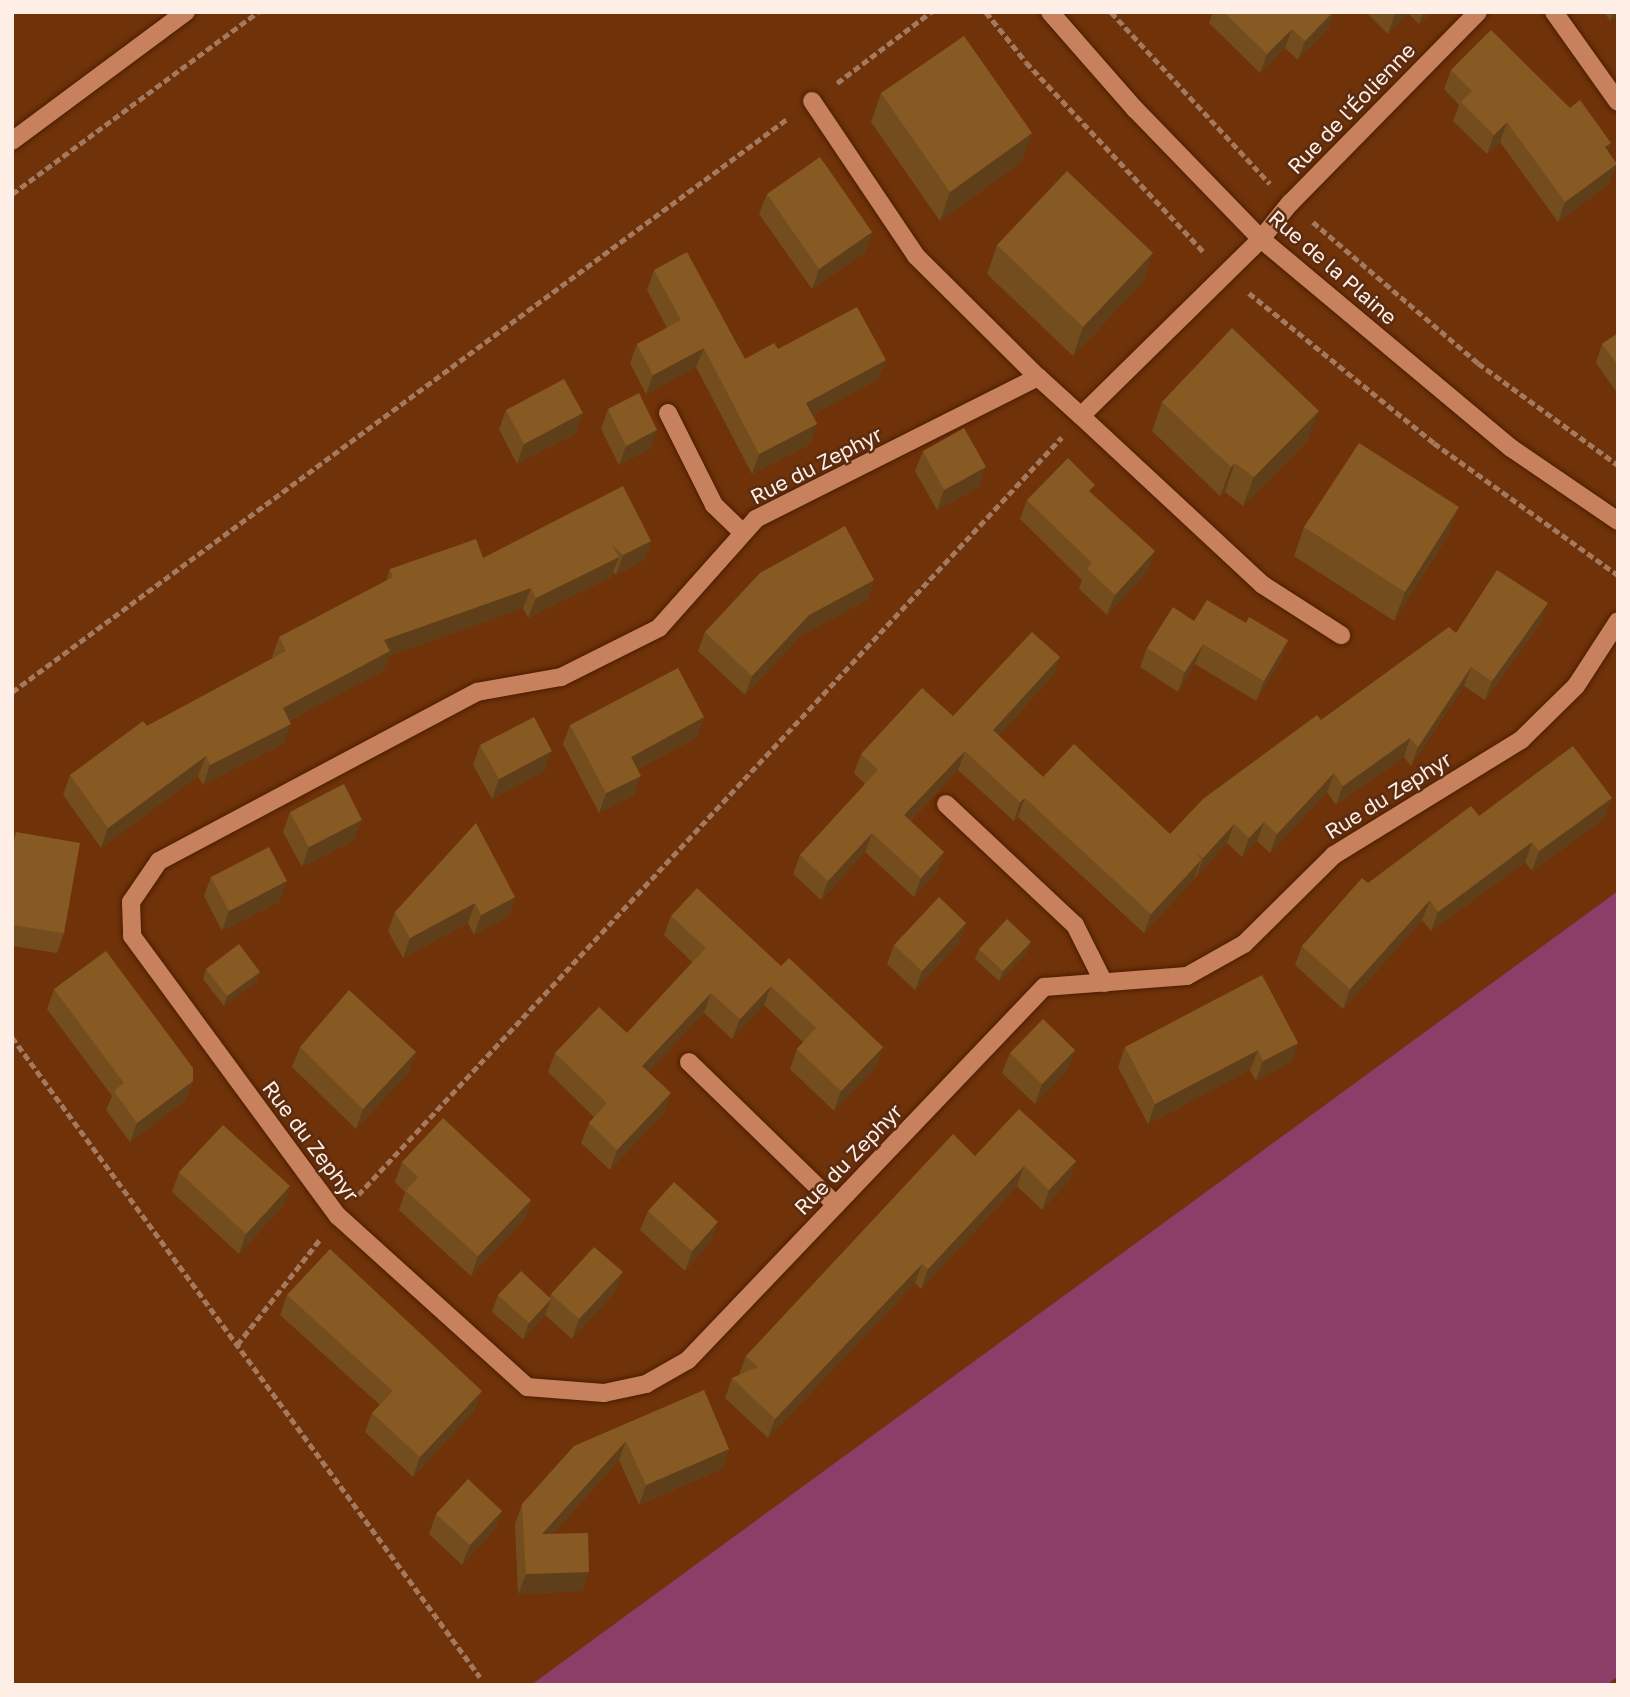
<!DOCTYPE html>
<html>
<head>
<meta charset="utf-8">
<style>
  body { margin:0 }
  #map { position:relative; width:1630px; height:1697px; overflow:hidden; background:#6f3209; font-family:"Golos Text",sans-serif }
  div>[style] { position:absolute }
  .green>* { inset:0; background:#8c3e69 }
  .path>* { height:4.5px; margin-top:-2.25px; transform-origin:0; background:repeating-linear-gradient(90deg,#a5795d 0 7px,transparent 0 10.5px) }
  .roads { filter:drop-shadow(0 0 2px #4a1d00) drop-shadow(0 0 2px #4a1d00) }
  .minor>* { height:18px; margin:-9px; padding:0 9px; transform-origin:9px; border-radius:9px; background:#c7825d }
  .wall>* { inset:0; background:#744d1f }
  .shaded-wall>* { inset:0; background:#5e3f19 }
  .building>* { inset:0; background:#875a24 }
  span { translate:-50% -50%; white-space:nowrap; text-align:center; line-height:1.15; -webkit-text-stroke:5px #5c2c10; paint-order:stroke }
  .street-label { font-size:21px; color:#feeee6 }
  .frame { position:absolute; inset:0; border:14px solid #feeee6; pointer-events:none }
</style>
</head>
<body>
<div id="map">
  <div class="green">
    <div style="clip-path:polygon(1618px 891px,1618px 1676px,1607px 1685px,531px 1685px)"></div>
  </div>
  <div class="path">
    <div style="left:986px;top:12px;width:64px;rotate:51.3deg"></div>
    <div style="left:1026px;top:62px;width:260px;rotate:46.9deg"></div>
    <div style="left:1111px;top:12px;width:234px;rotate:47.2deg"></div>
    <div style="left:837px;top:83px;width:118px;rotate:-37.1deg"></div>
    <div style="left:12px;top:194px;width:306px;rotate:-36.5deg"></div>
    <div style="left:1313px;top:222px;width:217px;rotate:40.5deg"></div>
    <div style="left:1478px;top:363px;width:173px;rotate:36.1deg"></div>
    <div style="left:1249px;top:293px;width:238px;rotate:39deg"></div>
    <div style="left:1434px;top:443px;width:226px;rotate:35.7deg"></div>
    <div style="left:12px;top:692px;width:964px;rotate:-36.48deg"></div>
    <div style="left:12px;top:1037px;width:793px;rotate:53.82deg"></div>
    <div style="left:358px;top:1195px;width:1034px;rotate:-47.12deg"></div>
    <div style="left:237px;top:1345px;width:136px;rotate:-51.9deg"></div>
  </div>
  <div class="roads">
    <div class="minor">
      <div style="left:1050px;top:12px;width:129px;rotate:48.8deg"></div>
      <div style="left:1135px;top:109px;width:181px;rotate:45.9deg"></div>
      <div style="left:1261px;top:239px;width:326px;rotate:39.9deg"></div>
      <div style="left:1511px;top:448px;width:130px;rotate:34.3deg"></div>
      <div style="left:1478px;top:12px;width:268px;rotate:134.5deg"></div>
      <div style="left:1290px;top:203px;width:46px;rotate:128.9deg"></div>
      <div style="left:1261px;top:239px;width:252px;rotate:135.5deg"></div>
      <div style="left:1081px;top:416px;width:58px;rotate:-137.8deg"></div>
      <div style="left:1038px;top:377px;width:316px;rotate:153.3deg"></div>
      <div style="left:756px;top:519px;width:146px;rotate:131.7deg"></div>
      <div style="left:659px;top:628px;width:110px;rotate:153.4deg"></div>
      <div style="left:561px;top:677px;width:85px;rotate:169.9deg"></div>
      <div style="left:477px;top:692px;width:360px;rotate:152deg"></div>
      <div style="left:159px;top:861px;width:50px;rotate:124.3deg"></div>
      <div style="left:131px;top:902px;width:34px;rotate:88deg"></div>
      <div style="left:132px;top:936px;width:348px;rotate:53.7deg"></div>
      <div style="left:338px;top:1216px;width:255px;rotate:42.1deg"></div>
      <div style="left:527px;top:1387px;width:77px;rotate:4.5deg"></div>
      <div style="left:604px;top:1393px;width:43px;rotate:-12.1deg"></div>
      <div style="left:646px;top:1384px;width:48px;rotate:-29.7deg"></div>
      <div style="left:688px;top:1360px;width:516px;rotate:-46.34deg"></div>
      <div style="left:1044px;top:987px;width:143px;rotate:-4.4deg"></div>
      <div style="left:1187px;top:976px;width:65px;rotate:-29.3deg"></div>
      <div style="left:1244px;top:944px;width:127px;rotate:-44.7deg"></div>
      <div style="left:1334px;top:855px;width:220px;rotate:-31.6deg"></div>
      <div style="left:1521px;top:740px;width:77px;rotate:-44.5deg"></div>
      <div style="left:1576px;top:686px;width:77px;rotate:-57.1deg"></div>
      <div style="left:1554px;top:12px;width:110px;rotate:54.6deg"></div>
      <div style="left:812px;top:101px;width:187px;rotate:56.1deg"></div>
      <div style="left:916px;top:256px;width:172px;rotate:44.8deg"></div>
      <div style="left:12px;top:141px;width:217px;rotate:-36.6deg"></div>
      <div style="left:668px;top:413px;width:103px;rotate:63.4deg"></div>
      <div style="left:714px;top:505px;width:40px;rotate:44deg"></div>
      <div style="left:1081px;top:416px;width:248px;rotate:42.9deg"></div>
      <div style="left:1263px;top:585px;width:93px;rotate:32.7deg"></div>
      <div style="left:946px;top:804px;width:177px;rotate:43.2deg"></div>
      <div style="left:1075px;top:925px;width:65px;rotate:63.4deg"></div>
      <div style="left:689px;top:1062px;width:205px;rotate:44.2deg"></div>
    </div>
  </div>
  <div class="wall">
    <div style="clip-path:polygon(1213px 12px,1334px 12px,1328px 29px,1298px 60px,1285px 48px,1260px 73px,1209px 23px)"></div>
    <div style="clip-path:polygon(1366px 12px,1431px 12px,1419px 24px,1408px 13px,1388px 34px)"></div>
    <div style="clip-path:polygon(1604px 12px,1618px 12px,1618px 15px,1610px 21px)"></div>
    <div style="clip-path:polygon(1451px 70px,1608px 152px,1610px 183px,1558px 222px,1500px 142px,1487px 154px,1453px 121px,1459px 105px,1444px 89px)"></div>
    <div style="clip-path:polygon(881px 93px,1032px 133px,1021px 162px,940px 221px,871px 122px)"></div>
    <div style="clip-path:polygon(767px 194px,872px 232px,865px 252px,812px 289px,759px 214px)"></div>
    <div style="clip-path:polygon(997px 245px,1143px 282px,1073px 356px,987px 274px)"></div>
    <div style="clip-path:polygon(654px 270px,745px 359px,778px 349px,886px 360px,878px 379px,813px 415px,817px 424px,810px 444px,752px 474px,696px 367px,646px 394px,630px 363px,637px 344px,667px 328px,647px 290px)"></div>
    <div style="clip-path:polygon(1618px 333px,1618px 394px,1596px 363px,1602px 344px)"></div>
    <div style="clip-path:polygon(1162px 402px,1308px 440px,1243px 506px,1225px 492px,1220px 496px,1152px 431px)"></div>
    <div style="clip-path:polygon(608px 409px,650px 449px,619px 465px,601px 429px)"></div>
    <div style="clip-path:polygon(506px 410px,576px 433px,517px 464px,499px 429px)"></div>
    <div style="clip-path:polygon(923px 451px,979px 487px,937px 510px,915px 471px)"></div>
    <div style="clip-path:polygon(1091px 494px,1148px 571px,1107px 615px,1079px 589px,1082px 580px,1020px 519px,1027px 500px)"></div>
    <div style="clip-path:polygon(1304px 527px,1448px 536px,1394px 621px,1294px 556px)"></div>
    <div style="clip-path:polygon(651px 541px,644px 560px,616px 575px,613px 572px,611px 577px,528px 618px,523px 608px,389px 656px,383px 671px,289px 721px,284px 743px,203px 785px,198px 776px,101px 848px,63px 795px,70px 775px,147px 726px,273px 658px,272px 657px,279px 637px,386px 581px,390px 569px)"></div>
    <div style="clip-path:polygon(874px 580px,867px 600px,802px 635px,745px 695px,698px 651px,705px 632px)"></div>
    <div style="clip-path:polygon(1194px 621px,1246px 623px,1288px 640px,1281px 660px,1256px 701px,1195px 664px,1178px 692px,1140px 667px,1147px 648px)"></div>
    <div style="clip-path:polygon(1541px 622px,1485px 700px,1464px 686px,1411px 766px,1404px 757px,1336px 805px,1327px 792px,1270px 853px,1257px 841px,1242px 857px,1227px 843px,1196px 877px,1195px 876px,1194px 879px,1144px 933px,1018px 817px,1014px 821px,958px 770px,910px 821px,944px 852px,937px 871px,914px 897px,865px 852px,821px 900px,793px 874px,800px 855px,865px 784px,854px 773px,861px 754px,953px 716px,1060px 657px,1053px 676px,998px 736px,1043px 777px,1170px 834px,1321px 720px,1456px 633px)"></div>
    <div style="clip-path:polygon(704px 717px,697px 737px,638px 769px,634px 795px,599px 813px,563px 744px,570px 725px)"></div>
    <div style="clip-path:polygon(480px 745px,545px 771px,492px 799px,473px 765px)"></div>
    <div style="clip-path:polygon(290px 812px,354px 840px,302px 867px,283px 832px)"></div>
    <div style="clip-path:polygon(1479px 816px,1605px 818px,1532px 871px,1525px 862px,1431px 931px,1422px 920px,1343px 1009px,1295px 965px,1302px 946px,1368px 883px)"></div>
    <div style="clip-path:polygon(16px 832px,64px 933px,57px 953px,12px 946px,12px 843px)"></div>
    <div style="clip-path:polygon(211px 877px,280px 901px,222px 931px,204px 896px)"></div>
    <div style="clip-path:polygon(515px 897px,508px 917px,474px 935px,468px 923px,403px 958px,388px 931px,395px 912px)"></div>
    <div style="clip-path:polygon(671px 916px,781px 966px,883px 1047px,876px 1067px,834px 1111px,790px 1069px,797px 1049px,803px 1042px,764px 1005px,732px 1039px,704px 1013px,648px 1072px,664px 1113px,610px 1170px,581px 1143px,589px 1123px,594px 1117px,548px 1072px,555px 1053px,627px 1033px,692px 962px,664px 935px)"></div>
    <div style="clip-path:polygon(966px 923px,959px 943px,915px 990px,887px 964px,894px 945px)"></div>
    <div style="clip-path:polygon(979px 949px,1027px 952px,999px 981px,975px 959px)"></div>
    <div style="clip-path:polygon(206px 969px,260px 972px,256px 982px,224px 1006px,203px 979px)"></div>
    <div style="clip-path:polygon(54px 989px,193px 1081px,185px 1101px,130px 1142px,106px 1110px,112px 1096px,47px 1009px)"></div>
    <div style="clip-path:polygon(1298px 1043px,1291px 1062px,1256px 1081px,1250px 1070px,1148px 1124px,1118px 1067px,1125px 1047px)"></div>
    <div style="clip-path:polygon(300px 1047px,416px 1052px,409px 1072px,356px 1129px,292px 1067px)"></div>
    <div style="clip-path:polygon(1075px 1050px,1068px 1069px,1035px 1104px,1002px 1073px,1010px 1053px)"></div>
    <div style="clip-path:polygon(975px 1156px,1076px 1161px,1069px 1181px,1042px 1210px,1017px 1186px,921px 1289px,915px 1283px,768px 1438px,725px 1398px,732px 1378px,739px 1375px,746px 1356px)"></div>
    <div style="clip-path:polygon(402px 1162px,531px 1200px,524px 1220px,471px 1276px,399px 1210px,405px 1192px,395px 1182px)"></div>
    <div style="clip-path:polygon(179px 1172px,283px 1206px,239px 1254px,172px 1192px)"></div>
    <div style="clip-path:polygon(648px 1211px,711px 1242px,685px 1271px,640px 1230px)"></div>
    <div style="clip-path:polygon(615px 1292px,572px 1339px,545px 1315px,523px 1339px,492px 1312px,498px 1295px,550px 1297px,551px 1294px)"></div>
    <div style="clip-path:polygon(287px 1295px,475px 1410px,413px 1477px,365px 1432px,372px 1413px,380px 1405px,280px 1315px)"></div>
    <div style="clip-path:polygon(704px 1390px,729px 1449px,722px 1469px,639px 1505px,619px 1460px,553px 1534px,589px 1572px,582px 1591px,518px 1594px,515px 1524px,522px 1504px)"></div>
    <div style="clip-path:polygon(502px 1511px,494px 1530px,462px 1565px,429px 1534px,436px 1514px)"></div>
  </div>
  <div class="shaded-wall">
    <div style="clip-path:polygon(1333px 12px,1334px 12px,1328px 29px,1298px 60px,1305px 41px)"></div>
    <div style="clip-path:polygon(1397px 12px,1409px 12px,1388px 34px,1395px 14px)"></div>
    <div style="clip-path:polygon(1423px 12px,1431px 12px,1419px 24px)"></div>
    <div style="clip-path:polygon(1613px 12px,1618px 12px,1618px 15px,1610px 21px)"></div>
    <div style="clip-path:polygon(1292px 29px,1285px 48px,1260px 73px,1267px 54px)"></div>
    <div style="clip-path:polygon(1507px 122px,1500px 142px,1487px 154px,1494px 135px)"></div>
    <div style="clip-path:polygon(1032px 133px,1021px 162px,940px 221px,950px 192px)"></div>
    <div style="clip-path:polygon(1611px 143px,1604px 162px,1605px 147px)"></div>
    <div style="clip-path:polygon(1617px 164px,1610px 183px,1558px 222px,1565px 202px)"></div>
    <div style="clip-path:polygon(872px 232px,865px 252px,812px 289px,819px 269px)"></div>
    <div style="clip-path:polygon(1153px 253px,1143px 282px,1073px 356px,1083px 327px)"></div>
    <div style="clip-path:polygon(704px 348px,696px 367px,646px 394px,653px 375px)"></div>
    <div style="clip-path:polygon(886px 360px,878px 379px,799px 423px,806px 403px)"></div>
    <div style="clip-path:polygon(1319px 411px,1308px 440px,1243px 506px,1254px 477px)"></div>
    <div style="clip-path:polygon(583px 413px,576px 433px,517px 464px,524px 444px)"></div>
    <div style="clip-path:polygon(817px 424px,810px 444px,752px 474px,759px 454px)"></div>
    <div style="clip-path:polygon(657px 430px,650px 449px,619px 465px,626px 446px)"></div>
    <div style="clip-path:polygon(1235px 463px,1225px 492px,1220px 496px,1231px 467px)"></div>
    <div style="clip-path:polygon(986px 467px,979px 487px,937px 510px,944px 490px)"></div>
    <div style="clip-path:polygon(1459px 507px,1448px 536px,1394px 621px,1405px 592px)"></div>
    <div style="clip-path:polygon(651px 541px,644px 560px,616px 575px,623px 555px)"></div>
    <div style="clip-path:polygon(1155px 551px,1148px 571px,1107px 615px,1115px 595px)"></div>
    <div style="clip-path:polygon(619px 557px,611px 577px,528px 618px,536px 598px)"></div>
    <div style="clip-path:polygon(874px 580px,867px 600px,802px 635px,745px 695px,752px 676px,809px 615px)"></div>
    <div style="clip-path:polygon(531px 588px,523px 608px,389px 656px,383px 671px,276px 728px,283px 708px,384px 640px)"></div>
    <div style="clip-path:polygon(1548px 603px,1541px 622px,1485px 700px,1492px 681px)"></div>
    <div style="clip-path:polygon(1288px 640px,1281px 660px,1256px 701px,1264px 681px)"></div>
    <div style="clip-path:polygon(1203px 644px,1195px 664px,1178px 692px,1185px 672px)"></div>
    <div style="clip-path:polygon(1060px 657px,1053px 676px,986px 749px,993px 730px)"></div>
    <div style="clip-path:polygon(1471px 667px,1464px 686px,1411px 766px,1418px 747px)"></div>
    <div style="clip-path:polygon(704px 717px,697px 737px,624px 776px,631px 757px)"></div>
    <div style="clip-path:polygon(291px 724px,284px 743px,203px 785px,210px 765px)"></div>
    <div style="clip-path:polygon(1410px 738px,1404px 757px,1336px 805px,1343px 786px)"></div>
    <div style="clip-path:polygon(552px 751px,545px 771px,492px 799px,499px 779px)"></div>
    <div style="clip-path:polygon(965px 751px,958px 770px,897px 834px,904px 815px)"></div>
    <div style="clip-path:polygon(206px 756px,198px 776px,101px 848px,108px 828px)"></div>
    <div style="clip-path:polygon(1334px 773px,1327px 792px,1270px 853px,1277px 834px)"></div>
    <div style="clip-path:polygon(641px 776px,634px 795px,599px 813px,606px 793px)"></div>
    <div style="clip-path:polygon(1025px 798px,1018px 817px,1014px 821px,1020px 802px)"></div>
    <div style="clip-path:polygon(1612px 798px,1605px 818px,1532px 871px,1539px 851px)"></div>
    <div style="clip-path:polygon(362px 820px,354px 840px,302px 867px,309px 847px)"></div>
    <div style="clip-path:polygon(1264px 822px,1257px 841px,1242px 857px,1249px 838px)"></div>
    <div style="clip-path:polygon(1234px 824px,1227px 843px,1196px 877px,1203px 858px)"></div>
    <div style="clip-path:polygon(872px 833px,865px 852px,821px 900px,828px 881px)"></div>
    <div style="clip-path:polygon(1532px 842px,1525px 862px,1431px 931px,1438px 912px)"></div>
    <div style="clip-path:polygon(944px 852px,937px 871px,914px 897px,921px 878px)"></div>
    <div style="clip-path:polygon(1201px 860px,1194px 879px,1144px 933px,1151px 914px)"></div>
    <div style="clip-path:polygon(287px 881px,280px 901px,222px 931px,229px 911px)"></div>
    <div style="clip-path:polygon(515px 897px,508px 917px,474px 935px,481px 915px)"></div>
    <div style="clip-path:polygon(1430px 900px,1422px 920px,1343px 1009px,1350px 989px)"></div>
    <div style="clip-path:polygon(475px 903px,468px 923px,403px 958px,410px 938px)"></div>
    <div style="clip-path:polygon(966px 923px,959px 943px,915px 990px,922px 971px)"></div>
    <div style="clip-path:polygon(1031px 942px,1027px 952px,999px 981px,1003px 971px)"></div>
    <div style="clip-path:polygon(260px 972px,256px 982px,224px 1006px,227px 996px)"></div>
    <div style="clip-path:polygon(771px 986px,764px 1005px,732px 1039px,740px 1019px)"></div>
    <div style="clip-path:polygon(711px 993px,704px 1013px,635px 1086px,642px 1066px)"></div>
    <div style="clip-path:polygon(1298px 1043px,1291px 1062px,1256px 1081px,1263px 1061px)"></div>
    <div style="clip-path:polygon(883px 1047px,876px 1067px,834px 1111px,841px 1091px)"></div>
    <div style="clip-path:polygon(1075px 1050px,1068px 1069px,1035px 1104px,1042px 1084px)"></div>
    <div style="clip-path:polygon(1258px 1050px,1250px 1070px,1148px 1124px,1155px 1104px)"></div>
    <div style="clip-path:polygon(416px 1052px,409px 1072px,356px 1129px,363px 1109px)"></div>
    <div style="clip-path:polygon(193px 1081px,185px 1101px,130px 1142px,137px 1123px)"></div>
    <div style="clip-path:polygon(671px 1093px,664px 1113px,610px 1170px,617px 1150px)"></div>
    <div style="clip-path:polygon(1076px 1161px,1069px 1181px,1042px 1210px,1049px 1190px)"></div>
    <div style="clip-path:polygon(1024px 1166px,1017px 1186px,921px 1289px,928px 1269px)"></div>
    <div style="clip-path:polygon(290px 1186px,283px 1206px,239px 1254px,246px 1234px)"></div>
    <div style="clip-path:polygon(531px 1200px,524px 1220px,471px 1276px,478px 1256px)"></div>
    <div style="clip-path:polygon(718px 1222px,711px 1242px,685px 1271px,692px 1251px)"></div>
    <div style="clip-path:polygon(922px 1264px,915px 1283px,768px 1438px,775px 1419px)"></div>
    <div style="clip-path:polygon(623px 1272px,615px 1292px,572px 1339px,579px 1319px)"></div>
    <div style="clip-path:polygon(551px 1299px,545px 1315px,523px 1339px,529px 1323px)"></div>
    <div style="clip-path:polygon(482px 1391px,475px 1410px,413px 1477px,420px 1457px)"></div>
    <div style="clip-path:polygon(626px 1441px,619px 1460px,535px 1554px,542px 1534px)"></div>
    <div style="clip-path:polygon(729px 1449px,722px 1469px,639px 1505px,646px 1485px)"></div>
    <div style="clip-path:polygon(502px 1511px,494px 1530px,462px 1565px,470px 1545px)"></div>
    <div style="clip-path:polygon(589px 1572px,582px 1591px,518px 1594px,526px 1574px)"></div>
  </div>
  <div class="building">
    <div style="clip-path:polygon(1224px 12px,1333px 12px,1305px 41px,1292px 29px,1267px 54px)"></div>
    <div style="clip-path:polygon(1491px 30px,1570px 108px,1580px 100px,1611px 143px,1605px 147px,1617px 164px,1565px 202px,1507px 122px,1494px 135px,1461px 102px,1472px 91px,1451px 70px)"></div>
    <div style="clip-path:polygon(964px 36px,1032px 133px,950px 192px,881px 93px)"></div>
    <div style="clip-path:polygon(820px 157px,872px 232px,819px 269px,767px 194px)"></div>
    <div style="clip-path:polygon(1067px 171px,1153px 253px,1083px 327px,997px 245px)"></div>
    <div style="clip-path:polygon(687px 252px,745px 359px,774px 343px,778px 349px,857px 307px,886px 360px,806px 403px,817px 424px,759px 454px,704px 348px,653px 375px,637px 344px,681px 320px,654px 270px)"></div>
    <div style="clip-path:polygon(1232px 328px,1319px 411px,1254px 477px,1235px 463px,1231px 467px,1162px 402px)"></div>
    <div style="clip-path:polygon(1618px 333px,1618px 365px,1602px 344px)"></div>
    <div style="clip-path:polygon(564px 379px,583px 413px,524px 444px,506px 410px)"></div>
    <div style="clip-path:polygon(639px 393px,657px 430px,626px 446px,608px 409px)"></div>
    <div style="clip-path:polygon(964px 428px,986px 467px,944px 490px,923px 451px)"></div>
    <div style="clip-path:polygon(1359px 443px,1459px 507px,1405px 592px,1304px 527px)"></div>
    <div style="clip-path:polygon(1068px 458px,1095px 485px,1089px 491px,1155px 551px,1115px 595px,1087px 569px,1092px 563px,1027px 500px)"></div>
    <div style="clip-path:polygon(623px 486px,651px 541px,623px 555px,611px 544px,619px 557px,536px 598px,531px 588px,384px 640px,390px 651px,283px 708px,291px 724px,210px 765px,206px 756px,108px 828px,70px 775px,143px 721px,147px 726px,286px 651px,279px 637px,393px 577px,390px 569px,476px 539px,483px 558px)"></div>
    <div style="clip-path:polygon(845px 526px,874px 580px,809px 615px,752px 676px,705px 632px,760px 573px)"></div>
    <div style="clip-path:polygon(1497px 570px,1548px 603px,1492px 681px,1471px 667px,1418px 747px,1410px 738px,1343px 786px,1334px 773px,1277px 834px,1264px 822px,1249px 838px,1234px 824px,1203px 858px,1196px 852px,1201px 860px,1151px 914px,1025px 798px,1020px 802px,965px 751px,904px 815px,944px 852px,921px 878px,872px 833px,828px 881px,800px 855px,878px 770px,861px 754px,922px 688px,953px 716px,1032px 632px,1060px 657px,993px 730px,1043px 777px,1074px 744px,1170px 834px,1203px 799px,1317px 715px,1321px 720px,1449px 627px,1456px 633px)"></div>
    <div style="clip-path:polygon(1207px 600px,1246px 623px,1249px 617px,1288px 640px,1264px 681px,1203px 644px,1185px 672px,1147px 648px,1173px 607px,1194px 621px)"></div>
    <div style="clip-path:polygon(678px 668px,704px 717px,631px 757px,641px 776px,606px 793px,570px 725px)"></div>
    <div style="clip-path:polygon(534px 717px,552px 751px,499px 779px,480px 745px)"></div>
    <div style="clip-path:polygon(1573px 746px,1612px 798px,1539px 851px,1532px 842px,1438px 912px,1430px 900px,1350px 989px,1302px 946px,1362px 878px,1368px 883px,1471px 806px,1479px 816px)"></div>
    <div style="clip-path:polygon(344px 784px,362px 820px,309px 847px,290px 812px)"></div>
    <div style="clip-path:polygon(476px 823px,515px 897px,481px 915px,475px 903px,410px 938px,395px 912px)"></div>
    <div style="clip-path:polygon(16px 832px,80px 843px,64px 933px,12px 925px,12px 856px)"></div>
    <div style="clip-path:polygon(269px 847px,287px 881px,229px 911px,211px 877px)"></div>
    <div style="clip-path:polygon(697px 888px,781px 966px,789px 958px,883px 1047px,841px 1091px,797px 1049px,816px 1028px,771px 986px,740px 1019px,711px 993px,642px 1066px,671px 1093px,617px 1150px,589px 1123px,607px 1103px,555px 1053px,599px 1007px,627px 1033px,706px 948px,671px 916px)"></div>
    <div style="clip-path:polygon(939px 897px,966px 923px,922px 971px,894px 945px)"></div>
    <div style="clip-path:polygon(1007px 919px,1031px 942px,1003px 971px,979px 949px)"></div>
    <div style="clip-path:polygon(239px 944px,260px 972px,227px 996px,206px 969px)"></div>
    <div style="clip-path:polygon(106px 951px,193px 1068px,193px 1081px,137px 1123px,114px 1091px,124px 1083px,54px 989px)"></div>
    <div style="clip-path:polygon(1262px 975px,1298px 1043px,1263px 1061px,1258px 1050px,1155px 1104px,1125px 1047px)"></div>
    <div style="clip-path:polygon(349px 990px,416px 1052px,363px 1109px,300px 1047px)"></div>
    <div style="clip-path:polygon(1043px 1019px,1075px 1050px,1042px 1084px,1010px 1053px)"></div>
    <div style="clip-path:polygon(1019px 1109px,1076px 1161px,1049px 1190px,1024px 1166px,928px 1269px,922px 1264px,775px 1419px,732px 1378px,758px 1367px,746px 1356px,953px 1134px,975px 1156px)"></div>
    <div style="clip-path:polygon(443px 1118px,531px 1200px,478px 1256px,406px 1191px,418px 1177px,402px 1162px)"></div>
    <div style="clip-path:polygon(223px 1125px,290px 1186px,246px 1234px,179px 1172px)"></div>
    <div style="clip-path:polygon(674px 1182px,718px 1222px,692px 1251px,648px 1211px)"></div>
    <div style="clip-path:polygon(594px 1247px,623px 1272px,579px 1319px,551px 1294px)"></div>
    <div style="clip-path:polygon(330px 1249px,482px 1391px,420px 1457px,372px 1413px,393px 1391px,287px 1295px)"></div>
    <div style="clip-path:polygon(521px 1271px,551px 1299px,529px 1323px,498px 1295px)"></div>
    <div style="clip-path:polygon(704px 1390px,729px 1449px,646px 1485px,626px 1441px,542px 1534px,588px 1533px,589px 1572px,526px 1574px,522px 1504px,574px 1446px)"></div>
    <div style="clip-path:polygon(468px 1479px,502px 1511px,470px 1545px,436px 1514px)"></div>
  </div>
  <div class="street-label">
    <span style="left:1351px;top:108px;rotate:-46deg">Rue de l'Éolienne</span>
    <span style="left:1333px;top:267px;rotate:41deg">Rue de la Plaine</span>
    <span style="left:816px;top:465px;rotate:-27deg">Rue du Zephyr</span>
    <span style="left:1388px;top:795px;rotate:-32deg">Rue du Zephyr</span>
    <span style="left:311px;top:1141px;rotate:53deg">Rue du Zephyr</span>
    <span style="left:848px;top:1159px;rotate:-46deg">Rue du Zephyr</span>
  </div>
  <div class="frame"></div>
</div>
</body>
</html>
